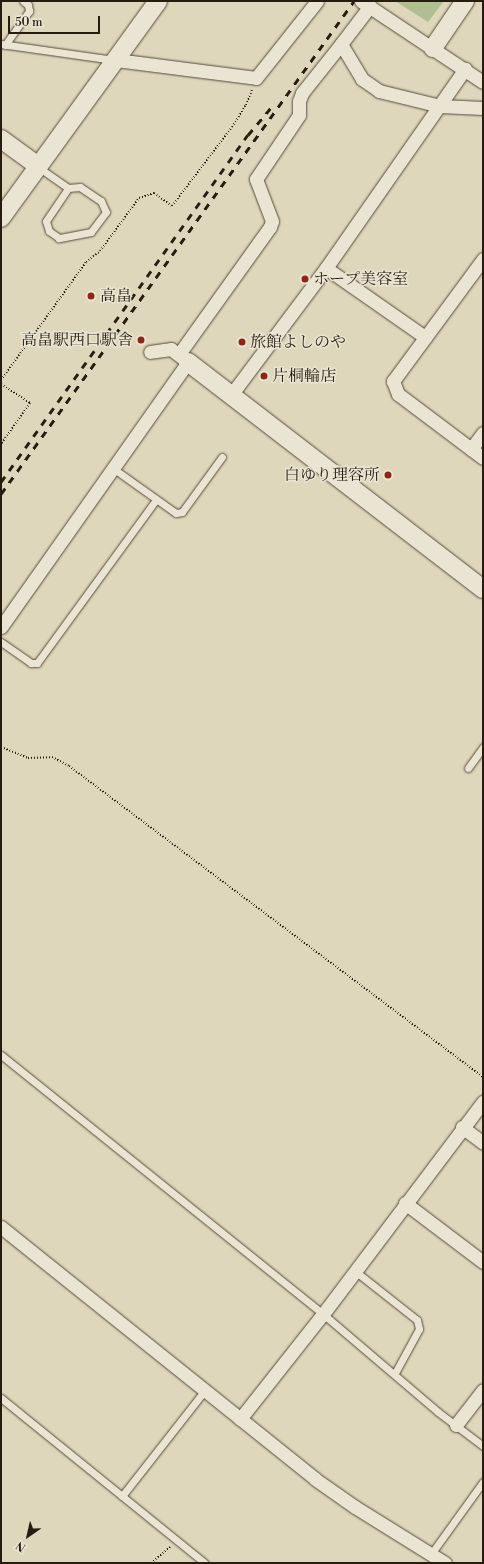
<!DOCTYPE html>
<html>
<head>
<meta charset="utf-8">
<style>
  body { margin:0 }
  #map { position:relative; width:484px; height:1564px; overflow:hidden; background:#dfd7bb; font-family:"Libre Bodoni","Noto Serif JP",serif }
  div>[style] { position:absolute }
  .green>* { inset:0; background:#afbf92 }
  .path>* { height:2px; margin-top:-1px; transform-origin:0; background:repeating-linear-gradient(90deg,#281b10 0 1px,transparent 0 3px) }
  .roads { filter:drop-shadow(0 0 1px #564a3b) drop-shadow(0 0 1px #564a3b) }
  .lane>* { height:7px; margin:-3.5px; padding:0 3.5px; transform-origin:3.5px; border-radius:3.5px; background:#eae5d3 }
  .street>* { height:13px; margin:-6.5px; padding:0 6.5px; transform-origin:6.5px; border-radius:6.5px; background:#eae5d3 }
  .secondary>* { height:18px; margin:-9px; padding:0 9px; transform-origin:9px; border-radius:9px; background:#eae5d3 }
  .rail>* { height:3px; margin-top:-1.5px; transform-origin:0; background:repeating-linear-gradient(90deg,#281b10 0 7px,transparent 0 14px) }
  .dots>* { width:11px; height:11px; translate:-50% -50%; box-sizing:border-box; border:2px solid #eae5d3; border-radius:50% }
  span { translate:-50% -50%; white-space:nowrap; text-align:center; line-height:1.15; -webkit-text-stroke:3px #eae5d3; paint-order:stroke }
  .poi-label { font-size:16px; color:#281b10 }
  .left { translate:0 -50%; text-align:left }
  .right { translate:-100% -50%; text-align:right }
  .frame { position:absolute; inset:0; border:2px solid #281b10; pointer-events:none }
  .north { position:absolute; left:8px; top:1516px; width:40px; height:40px; -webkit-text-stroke:3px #eae5d3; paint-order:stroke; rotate:214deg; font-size:11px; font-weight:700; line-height:16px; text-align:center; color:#281b10 }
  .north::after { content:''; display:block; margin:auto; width:14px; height:18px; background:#281b10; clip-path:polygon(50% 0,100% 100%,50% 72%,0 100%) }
  .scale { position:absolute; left:8px; top:16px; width:92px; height:18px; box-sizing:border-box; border:2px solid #281b10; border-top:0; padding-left:5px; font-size:12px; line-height:14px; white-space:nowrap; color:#281b10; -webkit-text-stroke:3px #eae5d3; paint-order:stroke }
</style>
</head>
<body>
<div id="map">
  <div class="green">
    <div style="clip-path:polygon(395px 1px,444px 1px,428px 22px)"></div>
  </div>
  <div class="path">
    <div style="left:1px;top:380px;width:145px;rotate:-54.2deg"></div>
    <div style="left:86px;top:262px;width:18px;rotate:-38deg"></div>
    <div style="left:100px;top:251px;width:66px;rotate:-53.7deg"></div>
    <div style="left:139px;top:198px;width:16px;rotate:-18deg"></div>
    <div style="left:154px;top:193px;width:22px;rotate:36deg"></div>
    <div style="left:172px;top:206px;width:99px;rotate:-52.8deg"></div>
    <div style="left:232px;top:127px;width:26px;rotate:-58deg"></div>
    <div style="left:246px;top:105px;width:16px;rotate:-68deg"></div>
    <div style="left:1px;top:384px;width:35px;rotate:33deg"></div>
    <div style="left:30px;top:403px;width:50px;rotate:125.3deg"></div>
    <div style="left:1px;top:747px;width:29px;rotate:22deg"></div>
    <div style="left:28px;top:758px;width:24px;rotate:-2deg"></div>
    <div style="left:52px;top:757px;width:19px;rotate:28deg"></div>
    <div style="left:69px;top:766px;width:518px;rotate:36.91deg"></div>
    <div style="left:151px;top:1563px;width:25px;rotate:-40deg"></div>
  </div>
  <div class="roads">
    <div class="lane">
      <div style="left:1px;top:44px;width:114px;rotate:8.1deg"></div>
      <div style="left:5px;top:45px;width:42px;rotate:-54.8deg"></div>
      <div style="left:29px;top:11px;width:6px;rotate:-99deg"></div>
      <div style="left:28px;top:5px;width:6px;rotate:-141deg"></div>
      <div style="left:38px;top:167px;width:37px;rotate:35deg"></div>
      <div style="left:68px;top:188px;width:12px;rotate:-5deg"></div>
      <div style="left:80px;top:187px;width:25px;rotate:34deg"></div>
      <div style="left:101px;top:201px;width:12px;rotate:66deg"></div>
      <div style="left:106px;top:212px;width:25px;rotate:127deg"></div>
      <div style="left:91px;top:232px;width:33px;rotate:169deg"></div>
      <div style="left:59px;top:238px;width:12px;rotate:-145deg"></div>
      <div style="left:49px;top:231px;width:10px;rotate:-107deg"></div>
      <div style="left:46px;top:221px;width:40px;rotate:-56deg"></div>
      <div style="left:114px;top:469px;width:76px;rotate:35.4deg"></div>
      <div style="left:176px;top:513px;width:6px;rotate:-9deg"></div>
      <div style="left:182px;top:512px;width:68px;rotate:-54deg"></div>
      <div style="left:1px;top:642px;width:37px;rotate:35deg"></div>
      <div style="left:31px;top:663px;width:6px"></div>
      <div style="left:37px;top:663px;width:202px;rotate:-53.9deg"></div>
      <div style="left:468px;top:768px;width:26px;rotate:-54deg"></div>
      <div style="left:1px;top:1055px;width:413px;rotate:38.8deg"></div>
      <div style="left:323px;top:1314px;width:151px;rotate:40.4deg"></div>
      <div style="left:438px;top:1412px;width:56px;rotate:37.1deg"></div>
      <div style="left:355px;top:1271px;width:79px;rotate:38.3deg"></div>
      <div style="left:417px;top:1320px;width:9px;rotate:77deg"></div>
      <div style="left:419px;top:1329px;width:50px;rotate:118.6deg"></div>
      <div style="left:1px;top:1398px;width:262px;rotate:39deg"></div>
      <div style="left:122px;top:1496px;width:135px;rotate:-51.9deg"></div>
      <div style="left:431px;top:1554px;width:89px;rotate:-54.2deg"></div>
    </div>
    <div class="street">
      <div style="left:361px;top:1px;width:146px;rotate:33.6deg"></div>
      <div style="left:370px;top:6px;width:48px;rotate:127.3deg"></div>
      <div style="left:341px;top:44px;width:41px;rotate:59deg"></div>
      <div style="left:362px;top:79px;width:21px;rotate:35deg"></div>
      <div style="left:379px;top:91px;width:63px;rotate:13.8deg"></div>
      <div style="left:440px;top:106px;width:43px;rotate:2.7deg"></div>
      <div style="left:116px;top:60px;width:141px;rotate:7.3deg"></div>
      <div style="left:256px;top:78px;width:98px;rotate:-51.6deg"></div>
      <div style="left:483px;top:259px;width:152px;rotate:126.4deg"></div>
      <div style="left:393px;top:381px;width:14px;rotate:69deg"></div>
      <div style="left:398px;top:394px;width:106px;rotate:37deg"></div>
      <div style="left:326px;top:268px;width:121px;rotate:34.9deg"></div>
      <div style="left:179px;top:354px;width:156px;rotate:-54.4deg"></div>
      <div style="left:270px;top:227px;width:6px;rotate:-72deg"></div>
      <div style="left:272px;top:221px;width:45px;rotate:-110.9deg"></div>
      <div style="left:256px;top:179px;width:77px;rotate:-56.1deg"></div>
      <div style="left:299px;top:115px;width:14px;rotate:-90deg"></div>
      <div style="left:299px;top:101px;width:9px;rotate:-69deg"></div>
      <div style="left:302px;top:93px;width:63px;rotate:-51.5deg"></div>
      <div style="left:231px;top:395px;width:159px;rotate:-53.2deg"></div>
      <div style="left:326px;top:268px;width:243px;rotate:-55.1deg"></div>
      <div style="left:471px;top:449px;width:20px;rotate:-53deg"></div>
      <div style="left:1px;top:627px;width:324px;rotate:-54.8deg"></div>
      <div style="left:188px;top:362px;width:21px;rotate:-143deg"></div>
      <div style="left:171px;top:349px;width:21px;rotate:172deg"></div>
      <div style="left:462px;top:1127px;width:26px;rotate:37deg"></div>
      <div style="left:405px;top:1203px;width:98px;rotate:37.1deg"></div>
      <div style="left:1px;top:1227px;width:403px;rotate:38.7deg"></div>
      <div style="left:315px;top:1479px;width:49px;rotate:35deg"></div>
      <div style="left:355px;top:1507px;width:106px;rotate:31.9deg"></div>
      <div style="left:240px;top:1419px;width:134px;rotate:-51.7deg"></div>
      <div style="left:323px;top:1314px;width:266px;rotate:-53deg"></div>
      <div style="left:456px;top:1425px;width:44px;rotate:-52.4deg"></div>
    </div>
    <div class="secondary">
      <div style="left:433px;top:48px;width:57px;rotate:-55.8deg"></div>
      <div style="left:1px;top:139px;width:46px;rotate:36.1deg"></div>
      <div style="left:1px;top:218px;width:268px;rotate:-54.1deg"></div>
      <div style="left:188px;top:362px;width:372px;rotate:37.6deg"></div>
    </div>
  </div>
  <div class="rail">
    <div style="left:1px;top:482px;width:426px;rotate:-54.6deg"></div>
    <div style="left:248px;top:135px;width:39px;rotate:-50deg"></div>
    <div style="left:1px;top:494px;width:606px;rotate:-54.4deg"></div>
  </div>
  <div class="dots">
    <div style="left:305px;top:279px;background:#8f2418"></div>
    <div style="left:91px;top:296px;background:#8f2418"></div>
    <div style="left:141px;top:340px;background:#8f2418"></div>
    <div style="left:242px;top:342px;background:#8f2418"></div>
    <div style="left:264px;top:376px;background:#8f2418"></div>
    <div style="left:388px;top:475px;background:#8f2418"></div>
  </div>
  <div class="poi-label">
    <span class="left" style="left:313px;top:279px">ホープ美容室</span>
    <span class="left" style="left:100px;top:296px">高畠</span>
    <span class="right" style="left:133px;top:340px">高畠駅西口駅舎</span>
    <span class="left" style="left:250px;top:342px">旅館よしのや</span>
    <span class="left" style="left:272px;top:376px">片桐輪店</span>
    <span class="right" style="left:380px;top:475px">白ゆり理容所</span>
  </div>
  <div class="frame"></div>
  <div class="north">N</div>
  <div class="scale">50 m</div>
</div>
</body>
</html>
